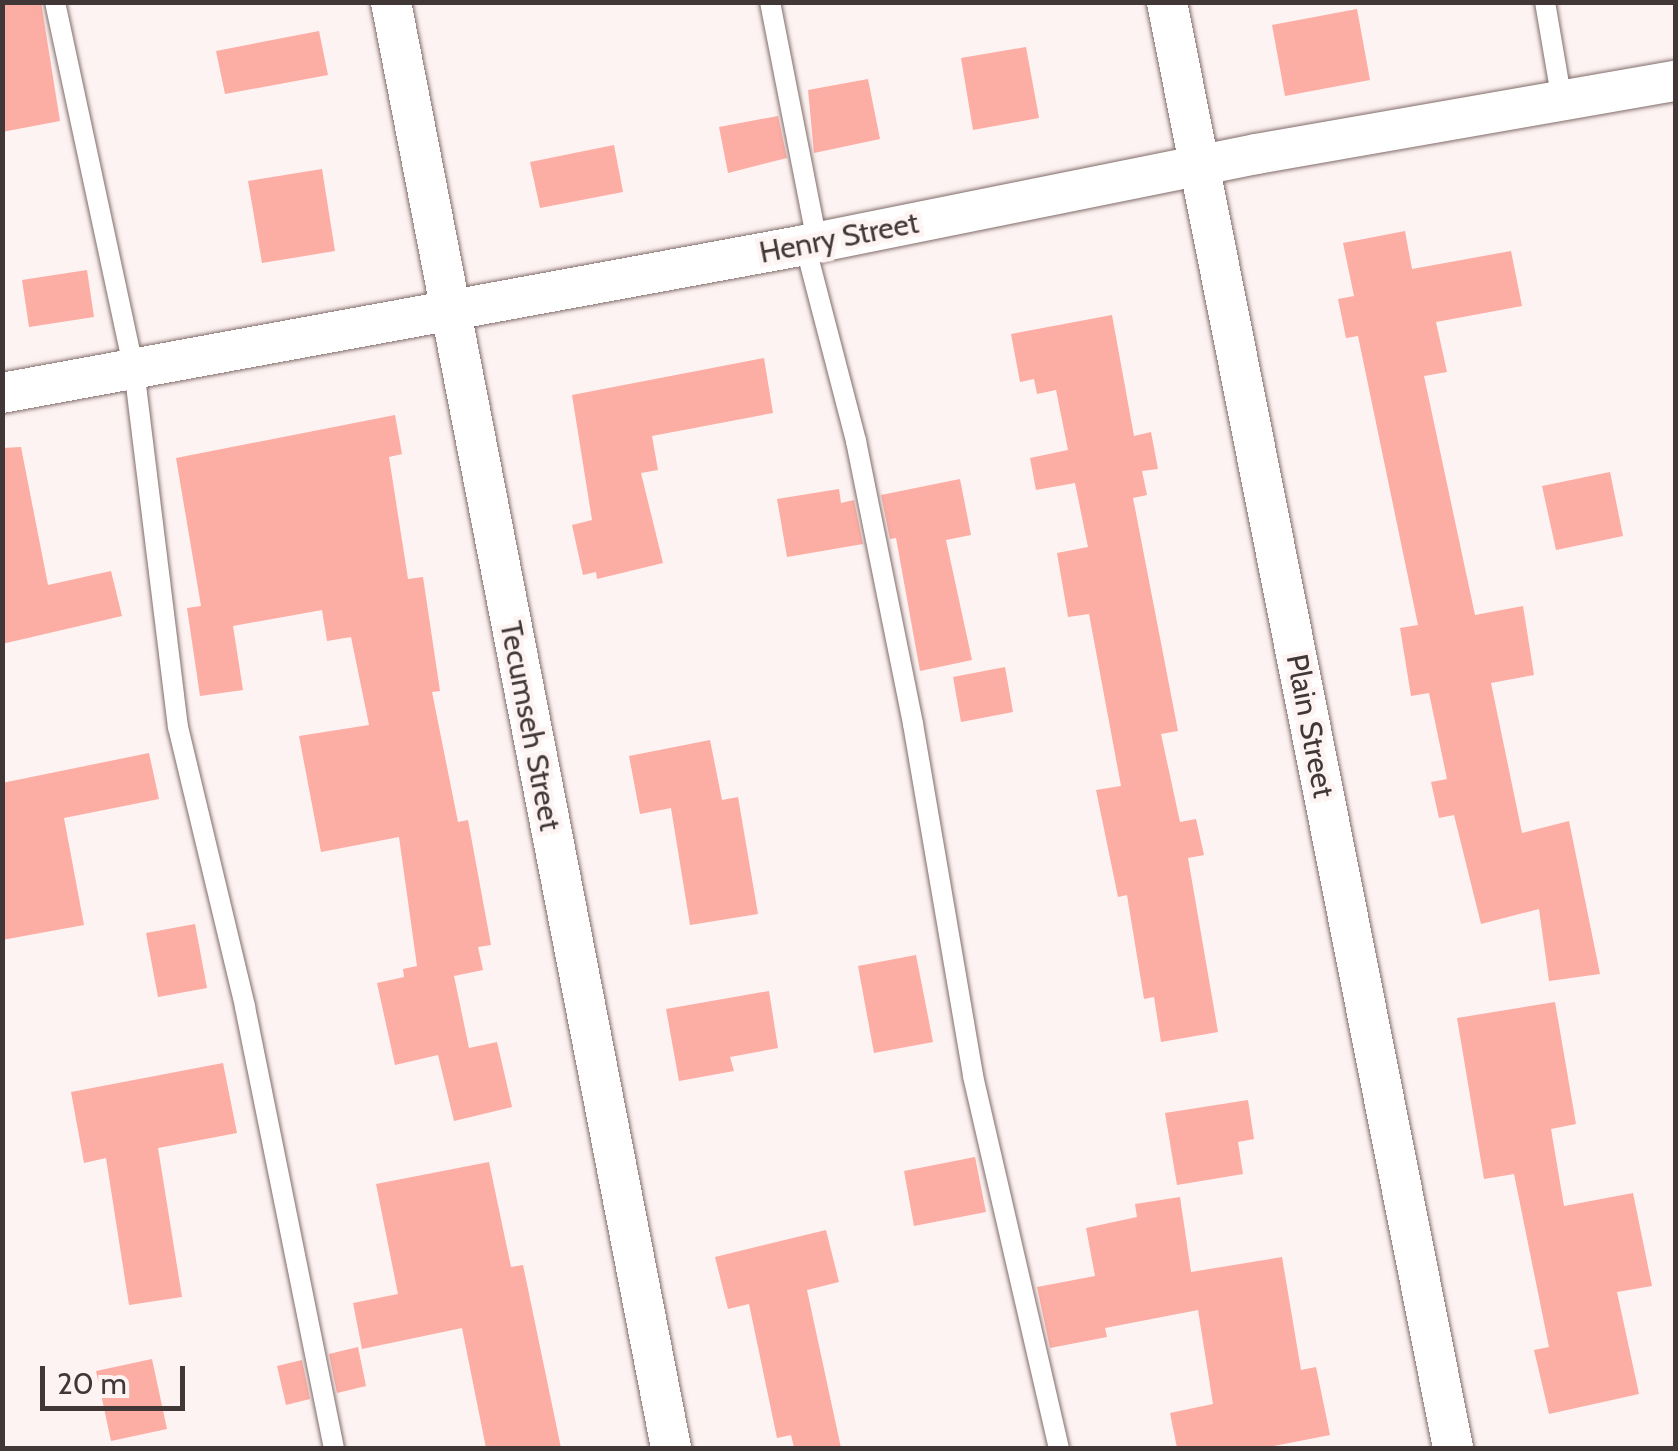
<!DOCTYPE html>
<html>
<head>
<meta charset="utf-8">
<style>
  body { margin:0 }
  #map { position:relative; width:1678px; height:1451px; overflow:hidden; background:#fdf3f2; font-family:Cabin,sans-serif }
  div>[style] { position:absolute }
  .building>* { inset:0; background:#fcada4 }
  .roads { filter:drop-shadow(0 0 2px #816c6a) drop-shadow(0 0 2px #816c6a) }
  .service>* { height:20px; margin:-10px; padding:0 10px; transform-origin:10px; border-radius:10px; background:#fff }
  .minor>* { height:40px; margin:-20px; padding:0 20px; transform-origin:20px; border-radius:20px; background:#fff }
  span { translate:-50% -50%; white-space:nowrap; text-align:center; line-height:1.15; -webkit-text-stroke:9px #fdf3f2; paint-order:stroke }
  .street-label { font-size:30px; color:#403736 }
  .frame { position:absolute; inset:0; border:5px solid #403736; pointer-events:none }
  .scale { position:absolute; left:40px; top:1366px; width:145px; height:45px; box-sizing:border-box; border:5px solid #403736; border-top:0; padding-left:12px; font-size:30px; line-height:35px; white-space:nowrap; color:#403736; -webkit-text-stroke:8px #fdf3f2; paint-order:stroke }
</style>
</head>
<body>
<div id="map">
  <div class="building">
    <div style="clip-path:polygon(2px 2px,41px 2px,60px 121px,2px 132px)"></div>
    <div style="clip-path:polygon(1357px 9px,1370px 80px,1285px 96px,1272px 25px)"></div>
    <div style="clip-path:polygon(319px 31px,328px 75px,225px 94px,216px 51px)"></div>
    <div style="clip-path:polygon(1026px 47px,1039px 118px,973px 130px,961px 58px)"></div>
    <div style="clip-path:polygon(868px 79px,880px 139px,814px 153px,808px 90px)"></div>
    <div style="clip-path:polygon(778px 116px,787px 158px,728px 173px,719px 127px)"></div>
    <div style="clip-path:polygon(614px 145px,623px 192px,540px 208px,530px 162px)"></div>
    <div style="clip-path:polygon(322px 169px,335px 251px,262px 263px,248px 181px)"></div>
    <div style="clip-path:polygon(1405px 231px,1412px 269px,1511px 251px,1522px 306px,1436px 322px,1447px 372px,1424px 376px,1475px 615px,1523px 606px,1534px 675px,1491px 683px,1522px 833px,1569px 821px,1600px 974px,1549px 981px,1539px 909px,1481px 924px,1454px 815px,1439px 818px,1431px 782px,1447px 779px,1429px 693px,1411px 696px,1400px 628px,1418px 625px,1358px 336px,1346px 338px,1338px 299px,1354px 296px,1343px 243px)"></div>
    <div style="clip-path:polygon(87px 270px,94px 317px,29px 327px,22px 280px)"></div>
    <div style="clip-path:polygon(1112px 315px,1134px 436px,1151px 432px,1158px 469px,1142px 471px,1147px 495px,1133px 498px,1178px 731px,1161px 734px,1180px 822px,1196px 819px,1204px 855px,1188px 858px,1218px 1032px,1161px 1042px,1154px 997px,1144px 999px,1127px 895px,1118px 897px,1096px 790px,1121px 786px,1089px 614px,1068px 617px,1057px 553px,1088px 547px,1075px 483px,1036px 490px,1030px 458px,1068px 450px,1056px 390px,1037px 394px,1034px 379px,1020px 382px,1011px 334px)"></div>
    <div style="clip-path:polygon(764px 358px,773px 413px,652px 436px,658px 470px,641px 473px,663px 563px,597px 579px,596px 572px,583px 575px,572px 525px,592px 520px,572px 395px)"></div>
    <div style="clip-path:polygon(395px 415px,402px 454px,389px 457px,408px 579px,423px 577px,440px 691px,432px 692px,458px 822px,468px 820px,491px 945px,478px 947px,483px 970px,454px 976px,469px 1048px,497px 1042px,512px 1107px,454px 1121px,438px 1055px,395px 1065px,377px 983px,404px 977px,403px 969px,417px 966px,399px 837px,321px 852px,299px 736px,369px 725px,351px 637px,327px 641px,322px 610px,233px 626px,243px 690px,200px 696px,187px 608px,201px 606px,176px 458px)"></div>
    <div style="clip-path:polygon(21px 447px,48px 585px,111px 571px,122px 616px,2px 644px,2px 448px)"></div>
    <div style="clip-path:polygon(1610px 472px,1623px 536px,1556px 550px,1542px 486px)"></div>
    <div style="clip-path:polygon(960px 479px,971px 535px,946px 540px,972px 660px,920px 671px,896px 538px,890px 539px,881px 495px)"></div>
    <div style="clip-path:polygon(839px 489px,841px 503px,854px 500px,863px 544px,787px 557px,777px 499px)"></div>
    <div style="clip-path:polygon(1005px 667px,1013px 712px,961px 722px,953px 677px)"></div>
    <div style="clip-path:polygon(710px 740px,722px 800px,738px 797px,758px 914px,690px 925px,671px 808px,640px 814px,629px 756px)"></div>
    <div style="clip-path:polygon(149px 753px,159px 799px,64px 818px,84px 925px,2px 940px,2px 783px)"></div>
    <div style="clip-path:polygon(195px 924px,207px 988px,158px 997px,146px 933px)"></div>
    <div style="clip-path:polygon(916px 955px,933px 1042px,874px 1053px,858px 966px)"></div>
    <div style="clip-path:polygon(769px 991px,778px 1048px,730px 1057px,734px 1071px,679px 1081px,666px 1009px)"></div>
    <div style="clip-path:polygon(1555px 1002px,1576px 1124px,1551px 1129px,1564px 1206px,1633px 1193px,1652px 1286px,1617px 1292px,1639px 1394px,1549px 1414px,1534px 1350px,1549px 1347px,1514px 1174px,1484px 1179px,1457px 1018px)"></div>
    <div style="clip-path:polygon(223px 1063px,237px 1133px,158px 1148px,182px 1297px,129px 1305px,106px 1158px,84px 1163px,71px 1092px)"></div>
    <div style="clip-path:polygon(1248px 1100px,1254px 1139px,1238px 1142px,1243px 1174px,1177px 1185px,1165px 1113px)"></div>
    <div style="clip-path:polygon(975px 1157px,986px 1212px,914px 1226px,904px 1171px)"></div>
    <div style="clip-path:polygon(489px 1162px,511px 1267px,523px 1265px,561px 1448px,486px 1448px,462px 1328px,362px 1349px,353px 1303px,398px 1294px,376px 1184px)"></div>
    <div style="clip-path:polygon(1180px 1197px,1191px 1272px,1282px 1257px,1301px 1370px,1316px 1367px,1330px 1435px,1264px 1448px,1177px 1448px,1170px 1413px,1213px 1404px,1198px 1310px,1105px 1328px,1107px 1337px,1050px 1348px,1037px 1287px,1095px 1276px,1086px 1228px,1137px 1217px,1135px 1204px)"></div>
    <div style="clip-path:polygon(826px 1230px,839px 1282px,807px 1290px,841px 1448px,794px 1448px,791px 1435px,777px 1438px,749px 1304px,728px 1309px,715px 1257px)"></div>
    <div style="clip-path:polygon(358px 1347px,366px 1386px,337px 1393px,329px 1354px)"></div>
    <div style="clip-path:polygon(152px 1359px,167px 1429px,111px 1441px,96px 1371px)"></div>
    <div style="clip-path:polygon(302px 1360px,310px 1399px,286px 1405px,277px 1366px)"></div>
  </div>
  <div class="roads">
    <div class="service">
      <div style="left:55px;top:2px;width:375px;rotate:77.9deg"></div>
      <div style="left:134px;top:369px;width:361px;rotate:83deg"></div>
      <div style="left:178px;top:727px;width:288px;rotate:76.5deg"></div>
      <div style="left:245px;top:1007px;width:450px;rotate:78.6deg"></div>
      <div style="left:770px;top:2px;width:245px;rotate:78.9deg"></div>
      <div style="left:1545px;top:2px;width:100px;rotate:80.3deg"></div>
      <div style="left:805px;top:245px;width:203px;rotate:75.4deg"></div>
      <div style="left:856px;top:441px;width:289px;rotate:78.6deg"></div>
      <div style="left:913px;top:724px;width:357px;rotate:80.3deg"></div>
      <div style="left:973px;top:1076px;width:382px;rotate:77deg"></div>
    </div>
    <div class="minor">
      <div style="left:391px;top:2px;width:1473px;rotate:79.04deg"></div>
      <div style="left:1167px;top:2px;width:1474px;rotate:78.81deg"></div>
      <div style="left:2px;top:393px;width:817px;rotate:-10.44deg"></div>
      <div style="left:805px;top:245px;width:460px;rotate:-11.4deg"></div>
      <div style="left:1256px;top:154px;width:426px;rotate:-9.9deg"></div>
    </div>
  </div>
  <div class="street-label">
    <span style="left:839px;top:238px;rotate:-11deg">Henry Street</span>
    <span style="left:530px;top:726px;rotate:79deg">Tecumseh Street</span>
    <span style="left:1310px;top:726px;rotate:79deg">Plain Street</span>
  </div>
  <div class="frame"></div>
  <div class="scale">20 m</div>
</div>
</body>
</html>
